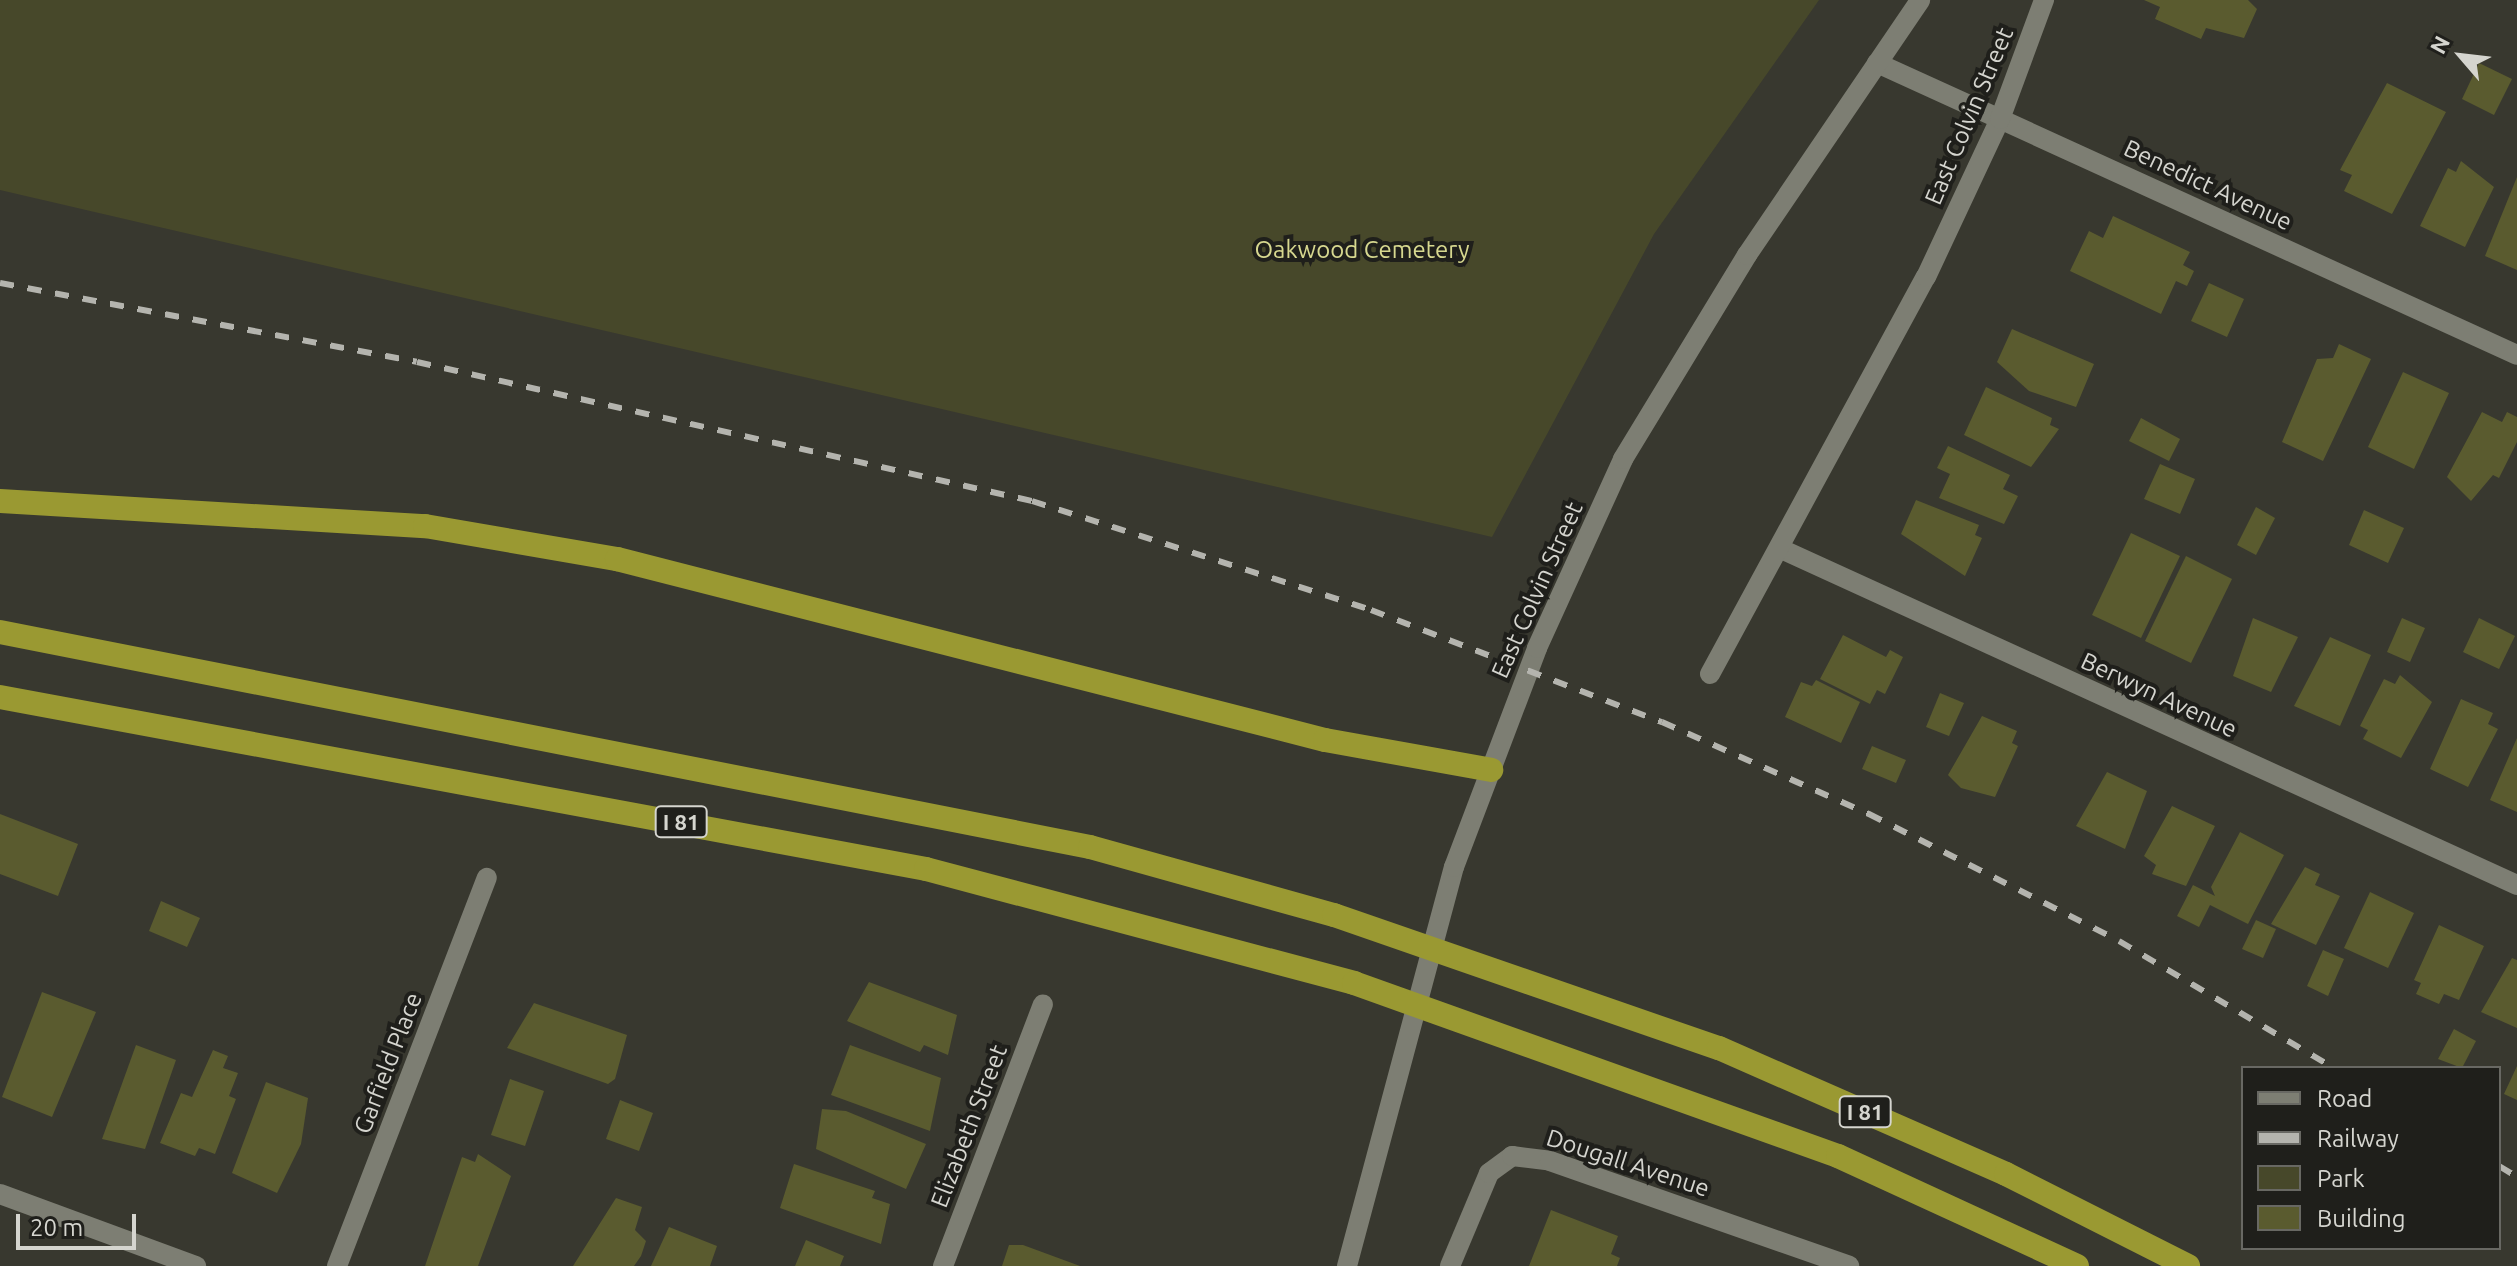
<!DOCTYPE html>
<html>
<head>
<meta charset="utf-8">
<style>
  body { margin:0 }
  #map { position:relative; width:2517px; height:1266px; overflow:hidden; background:#38382f; font-family:Ubuntu,sans-serif }
  div>[style] { position:absolute }
  .green>* { inset:0; background:#47482a }
  .building>* { inset:0; background:#5a5b2f }
  .minor>* { height:20px; margin:-10px; padding:0 10px; transform-origin:10px; border-radius:10px; background:#7d7e73 }
  .highway>* { height:24px; margin:-12px; padding:0 12px; transform-origin:12px; border-radius:12px; background:#9a9932 }
  .rail>* { height:6px; margin-top:-3px; transform-origin:0; background:repeating-linear-gradient(90deg,#b4b4ae 0 14px,transparent 0 28px) }
  span { translate:-50% -50%; white-space:nowrap; text-align:center; line-height:1.15; -webkit-text-stroke:8px #1f1f1b; paint-order:stroke }
  .shield-label span { padding:2px 6px; background:#1f1f1b; border:2px solid; border-radius:6px; -webkit-text-stroke-width:0 }
  .shield-label { font-size:22px; color:#d5d5cf; font-weight:700 }
  .street-label { font-size:24px; color:#d5d5cf }
  .park-label { font-size:24px; color:#d7d88f }
  .legend { position:absolute; left:2241px; top:1066px; width:260px; height:184px; box-sizing:border-box; background:#1f1f1b; border:2px solid #686863; margin:0; padding:10px 14px; list-style:none; font-size:24px; color:#d5d5cf }
  .legend li { display:flex; align-items:center; gap:16px; height:40px }
  .legend b { width:40px; border:2px solid #686863 }
  .north { position:absolute; left:2421px; top:16px; width:80px; height:80px; -webkit-text-stroke:6px #1f1f1b; paint-order:stroke; rotate:298deg; font-size:22px; font-weight:700; line-height:32px; text-align:center; color:#d5d5cf }
  .north::after { content:''; display:block; margin:auto; width:28px; height:36px; background:#d5d5cf; clip-path:polygon(50% 0,100% 100%,50% 72%,0 100%) }
  .scale { position:absolute; left:16px; top:1214px; width:120px; height:36px; box-sizing:border-box; border:4px solid #d5d5cf; border-top:0; padding-left:10px; font-size:24px; line-height:28px; white-space:nowrap; color:#d5d5cf; -webkit-text-stroke:6px #1f1f1b; paint-order:stroke }
</style>
</head>
<body>
<div id="map">
  <div class="green">
    <div style="clip-path:polygon(0 0,1819px 0,1654px 234px,1492px 537px,0 190px)"></div>
  </div>
  <div class="building">
    <div style="clip-path:polygon(2144px 0,2248px 0,2257px 9px,2244px 38px,2206px 28px,2201px 39px,2155px 19px,2160px 7px)"></div>
    <div style="clip-path:polygon(2479px 63px,2512px 79px,2494px 115px,2462px 99px)"></div>
    <div style="clip-path:polygon(2387px 83px,2446px 112px,2392px 214px,2344px 191px,2352px 175px,2340px 170px)"></div>
    <div style="clip-path:polygon(2461px 161px,2494px 187px,2465px 247px,2420px 226px,2448px 168px,2456px 172px)"></div>
    <div style="clip-path:polygon(2517px 177px,2517px 270px,2485px 256px)"></div>
    <div style="clip-path:polygon(2113px 216px,2190px 252px,2183px 265px,2194px 271px,2187px 286px,2176px 281px,2161px 314px,2070px 271px,2089px 231px,2103px 238px)"></div>
    <div style="clip-path:polygon(2209px 283px,2244px 299px,2227px 337px,2191px 321px)"></div>
    <div style="clip-path:polygon(2012px 329px,2094px 364px,2076px 407px,2029px 391px,1997px 362px)"></div>
    <div style="clip-path:polygon(2339px 344px,2371px 359px,2323px 461px,2282px 442px,2317px 359px,2333px 358px)"></div>
    <div style="clip-path:polygon(2403px 372px,2449px 393px,2414px 469px,2368px 447px)"></div>
    <div style="clip-path:polygon(1986px 387px,2052px 418px,2050px 425px,2059px 429px,2031px 467px,1964px 435px)"></div>
    <div style="clip-path:polygon(2482px 412px,2502px 422px,2507px 412px,2517px 417px,2517px 442px,2499px 478px,2493px 475px,2471px 501px,2447px 477px)"></div>
    <div style="clip-path:polygon(2141px 418px,2180px 439px,2169px 461px,2129px 441px)"></div>
    <div style="clip-path:polygon(1948px 446px,2010px 475px,2003px 489px,2018px 496px,2004px 524px,1939px 498px,1950px 474px,1937px 468px)"></div>
    <div style="clip-path:polygon(2160px 464px,2195px 479px,2180px 514px,2144px 499px)"></div>
    <div style="clip-path:polygon(1916px 500px,1979px 525px,1975px 535px,1982px 538px,1965px 576px,1901px 534px)"></div>
    <div style="clip-path:polygon(2256px 507px,2275px 518px,2256px 555px,2237px 545px)"></div>
    <div style="clip-path:polygon(2364px 510px,2404px 528px,2388px 563px,2349px 545px)"></div>
    <div style="clip-path:polygon(2131px 533px,2180px 556px,2141px 638px,2092px 615px)"></div>
    <div style="clip-path:polygon(2186px 556px,2232px 579px,2191px 663px,2145px 641px)"></div>
    <div style="clip-path:polygon(2253px 618px,2298px 637px,2271px 692px,2233px 676px)"></div>
    <div style="clip-path:polygon(2402px 618px,2425px 628px,2410px 662px,2387px 652px)"></div>
    <div style="clip-path:polygon(2479px 618px,2515px 636px,2499px 669px,2463px 652px)"></div>
    <div style="clip-path:polygon(1843px 635px,1886px 657px,1890px 650px,1903px 657px,1885px 694px,1877px 690px,1870px 704px,1820px 679px)"></div>
    <div style="clip-path:polygon(2330px 637px,2371px 655px,2340px 726px,2294px 706px)"></div>
    <div style="clip-path:polygon(2400px 675px,2432px 702px,2401px 758px,2363px 739px,2368px 730px,2360px 726px,2384px 679px,2395px 684px)"></div>
    <div style="clip-path:polygon(1816px 680px,1860px 702px,1841px 743px,1785px 717px,1801px 682px,1812px 686px)"></div>
    <div style="clip-path:polygon(1940px 693px,1964px 703px,1949px 736px,1926px 727px)"></div>
    <div style="clip-path:polygon(2461px 699px,2493px 713px,2488px 724px,2498px 729px,2468px 787px,2430px 769px)"></div>
    <div style="clip-path:polygon(1982px 716px,2017px 731px,2012px 743px,2018px 746px,1995px 797px,1961px 788px,1948px 775px)"></div>
    <div style="clip-path:polygon(2517px 738px,2517px 812px,2490px 800px)"></div>
    <div style="clip-path:polygon(1872px 746px,1906px 760px,1896px 783px,1862px 769px)"></div>
    <div style="clip-path:polygon(2107px 772px,2147px 791px,2125px 849px,2076px 826px)"></div>
    <div style="clip-path:polygon(2172px 806px,2215px 826px,2186px 886px,2152px 874px,2156px 865px,2144px 856px)"></div>
    <div style="clip-path:polygon(0 814px,78px 844px,58px 896px,0 874px)"></div>
    <div style="clip-path:polygon(2240px 832px,2284px 855px,2248px 924px,2210px 905px,2199px 927px,2177px 916px,2193px 885px,2215px 896px,2211px 887px)"></div>
    <div style="clip-path:polygon(2305px 867px,2320px 874px,2315px 885px,2340px 896px,2316px 945px,2271px 924px)"></div>
    <div style="clip-path:polygon(2370px 892px,2414px 913px,2388px 968px,2344px 948px)"></div>
    <div style="clip-path:polygon(161px 901px,200px 918px,187px 947px,149px 931px)"></div>
    <div style="clip-path:polygon(2256px 920px,2276px 929px,2263px 958px,2242px 949px)"></div>
    <div style="clip-path:polygon(2439px 925px,2484px 946px,2459px 1000px,2444px 994px,2439px 1004px,2416px 994px,2421px 983px,2414px 980px)"></div>
    <div style="clip-path:polygon(2323px 950px,2344px 959px,2328px 996px,2307px 986px)"></div>
    <div style="clip-path:polygon(2512px 958px,2517px 960px,2517px 1028px,2481px 1012px)"></div>
    <div style="clip-path:polygon(869px 982px,957px 1015px,948px 1055px,924px 1045px,920px 1052px,847px 1021px)"></div>
    <div style="clip-path:polygon(42px 992px,96px 1012px,52px 1117px,2px 1097px)"></div>
    <div style="clip-path:polygon(534px 1003px,627px 1035px,615px 1079px,608px 1084px,507px 1048px)"></div>
    <div style="clip-path:polygon(2454px 1029px,2476px 1041px,2462px 1068px,2438px 1059px)"></div>
    <div style="clip-path:polygon(136px 1045px,176px 1060px,145px 1149px,102px 1139px)"></div>
    <div style="clip-path:polygon(850px 1045px,941px 1078px,930px 1131px,831px 1095px)"></div>
    <div style="clip-path:polygon(213px 1050px,228px 1056px,223px 1068px,238px 1073px,229px 1096px,236px 1099px,215px 1154px,199px 1148px,195px 1156px,160px 1143px,181px 1093px,192px 1097px)"></div>
    <div style="clip-path:polygon(2517px 1066px,2517px 1100px,2504px 1094px)"></div>
    <div style="clip-path:polygon(510px 1079px,544px 1091px,525px 1146px,491px 1135px)"></div>
    <div style="clip-path:polygon(266px 1082px,308px 1098px,301px 1144px,277px 1193px,232px 1173px)"></div>
    <div style="clip-path:polygon(620px 1100px,653px 1113px,639px 1151px,606px 1139px)"></div>
    <div style="clip-path:polygon(822px 1109px,846px 1111px,926px 1144px,906px 1189px,816px 1149px)"></div>
    <div style="clip-path:polygon(478px 1154px,511px 1176px,478px 1266px,425px 1266px,462px 1157px,475px 1162px)"></div>
    <div style="clip-path:polygon(794px 1164px,875px 1191px,872px 1198px,890px 1204px,881px 1244px,780px 1208px)"></div>
    <div style="clip-path:polygon(616px 1198px,642px 1207px,635px 1230px,646px 1241px,641px 1256px,634px 1266px,573px 1266px)"></div>
    <div style="clip-path:polygon(1551px 1210px,1618px 1236px,1611px 1254px,1620px 1258px,1617px 1266px,1529px 1266px)"></div>
    <div style="clip-path:polygon(669px 1227px,717px 1246px,710px 1266px,651px 1266px)"></div>
    <div style="clip-path:polygon(806px 1240px,844px 1256px,840px 1266px,795px 1266px)"></div>
    <div style="clip-path:polygon(1009px 1245px,1023px 1245px,1080px 1266px,1002px 1266px)"></div>
  </div>
  <div class="minor">
    <div style="left:1877px;top:63px;width:703px;rotate:24.52deg"></div>
    <div style="left:1781px;top:549px;width:809px;rotate:24.54deg"></div>
    <div style="left:1710px;top:674px;width:452px;rotate:-61.5deg"></div>
    <div style="left:1926px;top:277px;width:174px;rotate:-64.9deg"></div>
    <div style="left:2000px;top:119px;width:127px;rotate:-69.7deg"></div>
    <div style="left:0;top:1194px;width:209px;rotate:20.2deg"></div>
    <div style="left:337px;top:1266px;width:416px;rotate:-68.9deg"></div>
    <div style="left:943px;top:1266px;width:280px;rotate:-69.1deg"></div>
    <div style="left:1347px;top:1266px;width:413px;rotate:-75deg"></div>
    <div style="left:1454px;top:867px;width:234px;rotate:-69.2deg"></div>
    <div style="left:1537px;top:648px;width:208px;rotate:-65.5deg"></div>
    <div style="left:1623px;top:459px;width:239px;rotate:-58.7deg"></div>
    <div style="left:1747px;top:255px;width:308px;rotate:-55.8deg"></div>
    <div style="left:1450px;top:1266px;width:101px;rotate:-67.2deg"></div>
    <div style="left:1489px;top:1173px;width:29px;rotate:-36deg"></div>
    <div style="left:1512px;top:1156px;width:38px;rotate:7deg"></div>
    <div style="left:1550px;top:1161px;width:317px;rotate:19.3deg"></div>
  </div>
  <div class="highway">
    <div style="left:0;top:501px;width:426px;rotate:3.4deg"></div>
    <div style="left:425px;top:526px;width:195px;rotate:9.8deg"></div>
    <div style="left:617px;top:559px;width:731px;rotate:14.34deg"></div>
    <div style="left:1325px;top:740px;width:169px;rotate:10.2deg"></div>
    <div style="left:0;top:632px;width:1111px;rotate:11.16deg"></div>
    <div style="left:1090px;top:847px;width:253px;rotate:15.6deg"></div>
    <div style="left:1334px;top:915px;width:407px;rotate:19.1deg"></div>
    <div style="left:1719px;top:1048px;width:313px;rotate:23.7deg"></div>
    <div style="left:2006px;top:1174px;width:204px;rotate:26.8deg"></div>
    <div style="left:0;top:697px;width:942px;rotate:10.52deg"></div>
    <div style="left:926px;top:869px;width:443px;rotate:14.9deg"></div>
    <div style="left:1354px;top:983px;width:514px;rotate:19.67deg"></div>
    <div style="left:1838px;top:1156px;width:263px;rotate:24.7deg"></div>
  </div>
  <div class="rail">
    <div style="left:0;top:283px;width:424px;rotate:10.7deg"></div>
    <div style="left:417px;top:362px;width:631px;rotate:12.74deg"></div>
    <div style="left:1032px;top:501px;width:356px;rotate:17.8deg"></div>
    <div style="left:1371px;top:610px;width:312px;rotate:21.1deg"></div>
    <div style="left:1662px;top:722px;width:227px;rotate:24deg"></div>
    <div style="left:1869px;top:814px;width:280px;rotate:26.9deg"></div>
    <div style="left:2119px;top:941px;width:250px;rotate:30.6deg"></div>
    <div style="left:2499px;top:1166px;width:21px;rotate:31deg"></div>
  </div>
  <div class="shield-label">
    <span style="left:681px;top:822px">I 81</span>
    <span style="left:1865px;top:1112px">I 81</span>
  </div>
  <div class="street-label">
    <span style="left:1969px;top:116px;rotate:-67deg">East Colvin Street</span>
    <span style="left:2208px;top:185px;rotate:25deg">Benedict Avenue</span>
    <span style="left:1537px;top:590px;rotate:-66deg">East Colvin Street</span>
    <span style="left:2159px;top:695px;rotate:25deg">Berwyn Avenue</span>
    <span style="left:388px;top:1063px;rotate:-69deg">Garfield Place</span>
    <span style="left:969px;top:1126px;rotate:-69deg">Elizabeth Street</span>
    <span style="left:1628px;top:1163px;rotate:18deg">Dougall Avenue</span>
  </div>
  <div class="park-label">
    <span style="left:1362px;top:250px">Oakwood Cemetery</span>
  </div>
  <ul class="legend">
  <li><b style="height:10px;background:#7d7e73"></b>Road</li>
  <li><b style="height:10px;background:#b4b4ae"></b>Railway</li>
  <li><b style="height:22px;background:#47482a"></b>Park</li>
  <li><b style="height:22px;background:#5a5b2f"></b>Building</li>
  </ul>
  <div class="north">N</div>
  <div class="scale">20 m</div>
</div>
</body>
</html>
